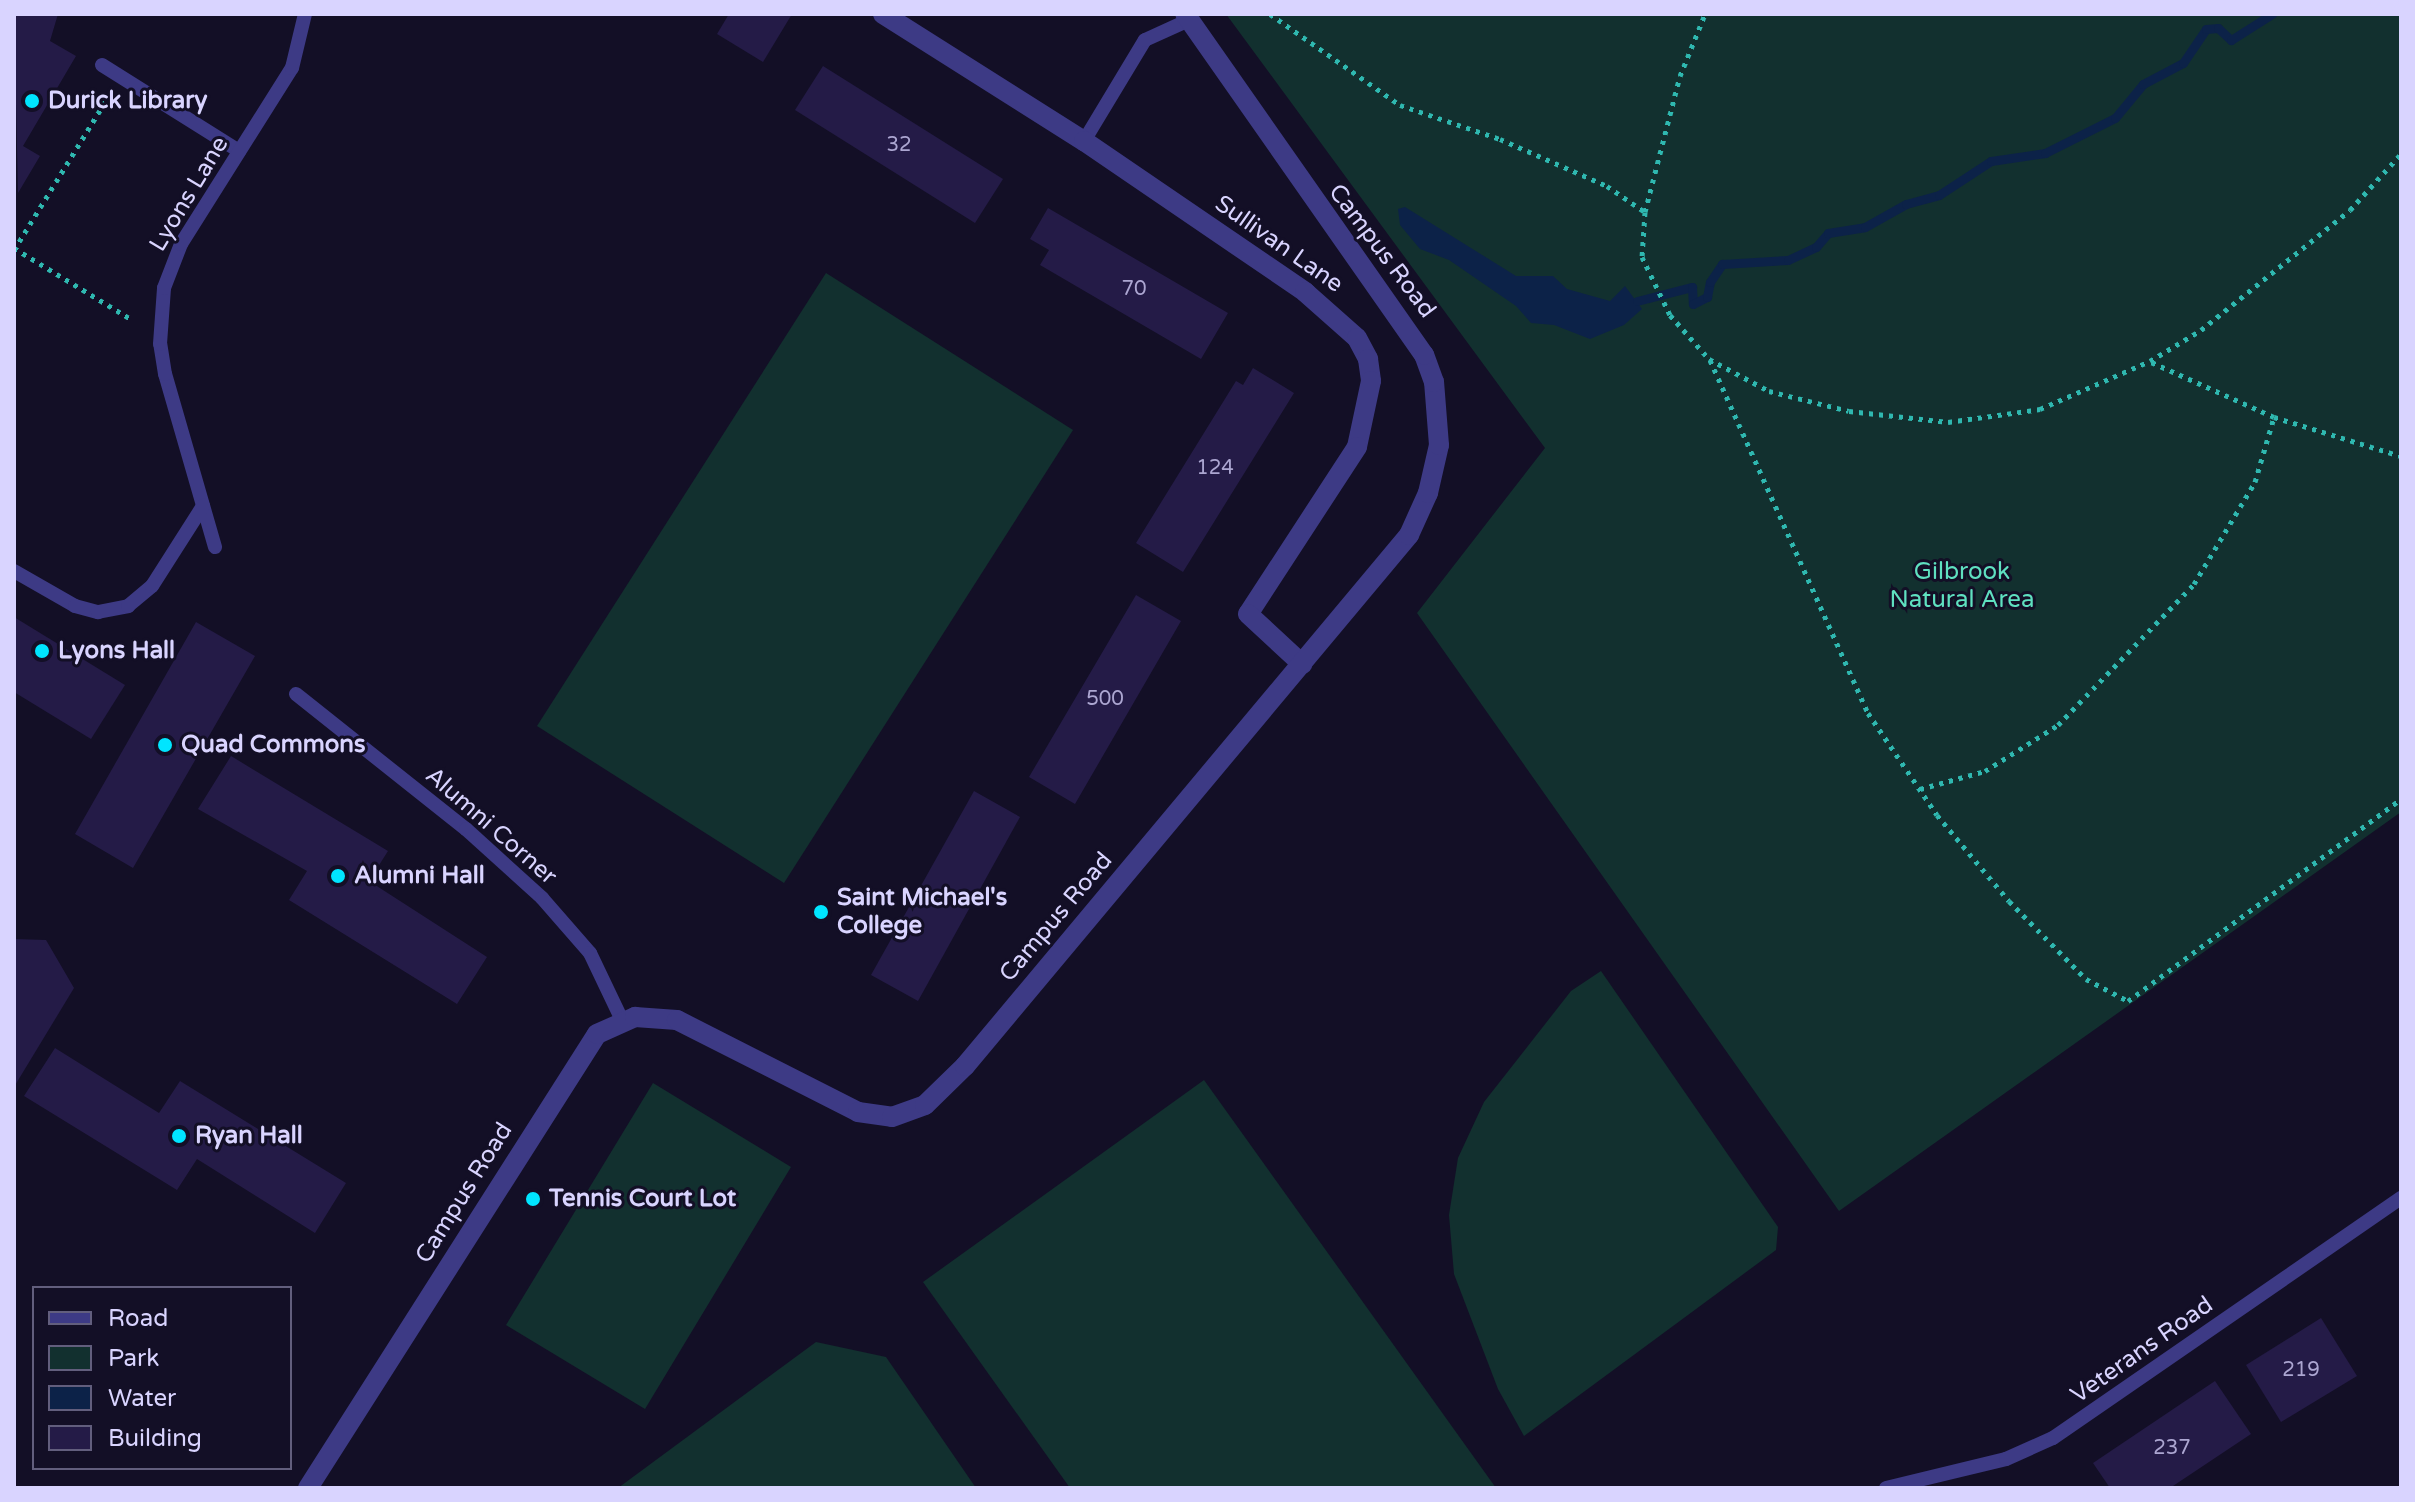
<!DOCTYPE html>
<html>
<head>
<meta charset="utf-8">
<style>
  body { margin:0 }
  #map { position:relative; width:2415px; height:1502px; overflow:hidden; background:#130f26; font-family:"Varela Round",sans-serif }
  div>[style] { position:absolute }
  .green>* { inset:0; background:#12302f }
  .water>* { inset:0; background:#0c2248 }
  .stream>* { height:9px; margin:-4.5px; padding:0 4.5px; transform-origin:4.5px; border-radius:4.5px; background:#0c2248 }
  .building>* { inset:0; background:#241b47 }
  .path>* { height:5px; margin-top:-2.5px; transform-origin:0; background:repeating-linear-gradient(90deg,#2fb8b0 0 4px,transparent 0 10px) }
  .service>* { height:14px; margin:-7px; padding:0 7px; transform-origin:7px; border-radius:7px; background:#3d3a85 }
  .minor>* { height:20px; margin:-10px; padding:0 10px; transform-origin:10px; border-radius:10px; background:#3d3a85 }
  .dots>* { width:22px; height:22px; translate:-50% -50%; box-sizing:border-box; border:4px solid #130f26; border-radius:50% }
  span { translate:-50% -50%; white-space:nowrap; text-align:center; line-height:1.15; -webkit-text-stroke:6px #130f26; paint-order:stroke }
  .number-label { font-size:20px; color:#aca6d1 }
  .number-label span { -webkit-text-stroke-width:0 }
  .poi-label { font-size:24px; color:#d9d4ff; font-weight:700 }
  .left { translate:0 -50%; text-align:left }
  .street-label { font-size:24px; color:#d9d4ff }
  .park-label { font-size:24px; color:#5fe0c0 }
  .frame { position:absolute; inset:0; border:16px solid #d9d4ff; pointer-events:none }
  .legend { position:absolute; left:32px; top:1286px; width:260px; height:184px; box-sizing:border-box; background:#130f26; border:2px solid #625e7d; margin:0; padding:10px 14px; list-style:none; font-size:24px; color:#d9d4ff }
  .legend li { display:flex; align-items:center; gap:16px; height:40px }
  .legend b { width:40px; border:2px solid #625e7d }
</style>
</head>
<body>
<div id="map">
  <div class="green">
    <div style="clip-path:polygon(1226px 14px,2401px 14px,2401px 812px,1839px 1211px,1417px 613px,1545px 448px)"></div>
    <div style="clip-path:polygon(826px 273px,1073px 430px,784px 883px,537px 726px)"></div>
    <div style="clip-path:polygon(1601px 971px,1778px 1227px,1776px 1250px,1524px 1436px,1498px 1389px,1454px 1274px,1449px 1215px,1458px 1158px,1484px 1102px,1571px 991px)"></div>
    <div style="clip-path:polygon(1204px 1080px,1496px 1488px,1070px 1488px,923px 1282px)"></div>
    <div style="clip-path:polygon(653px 1083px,791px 1167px,645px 1409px,506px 1325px)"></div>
    <div style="clip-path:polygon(816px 1342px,886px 1357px,976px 1488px,618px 1488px)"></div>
  </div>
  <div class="water">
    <div style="clip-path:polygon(1405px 207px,1516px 276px,1553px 276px,1567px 289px,1610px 301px,1625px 286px,1642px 309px,1624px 325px,1590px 339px,1554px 325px,1531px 323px,1516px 306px,1449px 260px,1420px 249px,1400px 225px,1398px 209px)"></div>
  </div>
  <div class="stream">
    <div style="left:1637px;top:301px;width:57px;rotate:-14.3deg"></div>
    <div style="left:1692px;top:287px;width:17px;rotate:87deg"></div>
    <div style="left:1693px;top:304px;width:16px;rotate:-27deg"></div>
    <div style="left:1707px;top:297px;width:15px;rotate:-79deg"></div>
    <div style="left:1710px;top:282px;width:22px;rotate:-56deg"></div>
    <div style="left:1722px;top:264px;width:66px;rotate:-3.5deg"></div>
    <div style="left:1788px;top:260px;width:31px;rotate:-25deg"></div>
    <div style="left:1816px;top:247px;width:18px;rotate:-49deg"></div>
    <div style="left:1828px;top:233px;width:37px;rotate:-9deg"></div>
    <div style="left:1865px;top:227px;width:47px;rotate:-29.3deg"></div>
    <div style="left:1906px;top:204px;width:34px;rotate:-15deg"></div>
    <div style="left:1939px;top:195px;width:62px;rotate:-33.2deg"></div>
    <div style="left:1991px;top:161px;width:55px;rotate:-8.4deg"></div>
    <div style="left:2045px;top:153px;width:78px;rotate:-26.6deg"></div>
    <div style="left:2115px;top:118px;width:44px;rotate:-50.5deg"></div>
    <div style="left:2143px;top:84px;width:45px;rotate:-27.7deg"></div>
    <div style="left:2183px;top:63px;width:41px;rotate:-55.9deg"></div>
    <div style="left:2206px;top:29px;width:12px;rotate:-5deg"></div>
    <div style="left:2218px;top:28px;width:18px;rotate:43deg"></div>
    <div style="left:2231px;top:40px;width:49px;rotate:-32.4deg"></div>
  </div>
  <div class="building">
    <div style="clip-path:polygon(14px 14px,58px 14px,50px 41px,76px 56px,23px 146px,40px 156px,18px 193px)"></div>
    <div style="clip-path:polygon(729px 14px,792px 14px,763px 62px,717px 34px)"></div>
    <div style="clip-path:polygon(823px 66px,1003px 179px,975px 223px,795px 110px)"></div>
    <div style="clip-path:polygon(1048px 208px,1228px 313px,1201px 359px,1040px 265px,1049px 250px,1030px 239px)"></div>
    <div style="clip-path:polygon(1253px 368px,1294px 393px,1183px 572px,1136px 543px,1236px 381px,1243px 385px)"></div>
    <div style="clip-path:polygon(1136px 595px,1181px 621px,1075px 804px,1029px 777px)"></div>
    <div style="clip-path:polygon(14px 617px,125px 685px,91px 739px,14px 692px)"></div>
    <div style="clip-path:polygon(196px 622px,255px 656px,133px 868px,75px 834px)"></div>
    <div style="clip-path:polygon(231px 756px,388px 851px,369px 881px,487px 957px,457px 1004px,289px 900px,307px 871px,198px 809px)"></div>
    <div style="clip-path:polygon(974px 791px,1020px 817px,918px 1001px,871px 975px)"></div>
    <div style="clip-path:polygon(14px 939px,46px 940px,74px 988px,14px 1087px)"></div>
    <div style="clip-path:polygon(55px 1048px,159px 1113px,180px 1081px,346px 1183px,315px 1233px,197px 1159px,177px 1190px,24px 1096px)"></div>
    <div style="clip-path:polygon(2321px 1318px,2357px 1376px,2281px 1422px,2246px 1365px)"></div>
    <div style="clip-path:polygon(2215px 1381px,2251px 1434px,2170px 1488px,2110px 1488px,2093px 1463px)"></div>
  </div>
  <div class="path">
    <div style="left:1270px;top:14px;width:159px;rotate:35deg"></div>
    <div style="left:1400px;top:105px;width:106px;rotate:18.8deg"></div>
    <div style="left:1500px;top:139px;width:117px;rotate:23.7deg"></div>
    <div style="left:1607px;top:186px;width:46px;rotate:34.4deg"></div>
    <div style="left:1645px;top:212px;width:45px;rotate:93.8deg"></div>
    <div style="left:1642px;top:257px;width:64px;rotate:64.2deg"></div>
    <div style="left:1670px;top:315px;width:59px;rotate:48.4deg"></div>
    <div style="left:1709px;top:359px;width:68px;rotate:28.1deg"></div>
    <div style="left:1769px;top:391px;width:82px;rotate:14deg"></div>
    <div style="left:1849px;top:411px;width:100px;rotate:6.3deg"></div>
    <div style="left:1948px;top:422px;width:93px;rotate:-8deg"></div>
    <div style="left:2040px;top:409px;width:120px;rotate:-23.6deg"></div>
    <div style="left:2150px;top:361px;width:60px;rotate:-31.3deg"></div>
    <div style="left:2201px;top:330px;width:191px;rotate:-38.8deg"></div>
    <div style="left:2350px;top:210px;width:76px;rotate:-47.7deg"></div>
    <div style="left:1645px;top:212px;width:140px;rotate:-75.6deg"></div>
    <div style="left:1680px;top:76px;width:67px;rotate:-68deg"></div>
    <div style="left:14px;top:248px;width:135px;rotate:31.3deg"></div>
    <div style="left:14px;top:250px;width:183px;rotate:-58.4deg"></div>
    <div style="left:1710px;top:360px;width:387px;rotate:65.9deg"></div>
    <div style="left:1868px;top:713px;width:123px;rotate:55.9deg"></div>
    <div style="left:1937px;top:815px;width:112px;rotate:50.1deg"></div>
    <div style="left:2009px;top:901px;width:110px;rotate:45.4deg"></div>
    <div style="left:2086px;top:979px;width:47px;rotate:27.6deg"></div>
    <div style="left:2128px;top:1001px;width:340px;rotate:-36.5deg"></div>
    <div style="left:2274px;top:417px;width:133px;rotate:17.1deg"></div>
    <div style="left:1920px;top:789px;width:67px;rotate:-15.5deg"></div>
    <div style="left:1985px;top:771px;width:86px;rotate:-32.2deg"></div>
    <div style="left:2058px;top:725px;width:196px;rotate:-46deg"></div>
    <div style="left:2194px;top:584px;width:119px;rotate:-59.1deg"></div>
    <div style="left:2255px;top:482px;width:68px;rotate:-73.7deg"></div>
    <div style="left:2274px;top:417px;width:135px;rotate:-155.9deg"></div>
  </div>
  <div class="service">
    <div style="left:102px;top:65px;width:162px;rotate:32.1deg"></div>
    <div style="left:1084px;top:141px;width:118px;rotate:-58.9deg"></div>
    <div style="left:1145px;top:40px;width:48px;rotate:-24.4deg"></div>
    <div style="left:215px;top:547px;width:180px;rotate:-106.1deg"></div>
    <div style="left:165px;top:374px;width:30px;rotate:-99deg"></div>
    <div style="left:160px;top:344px;width:56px;rotate:-85.9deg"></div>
    <div style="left:164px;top:288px;width:47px;rotate:-68.9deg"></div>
    <div style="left:181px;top:244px;width:208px;rotate:-57.8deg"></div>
    <div style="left:292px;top:68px;width:56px;rotate:-76.5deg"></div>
    <div style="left:14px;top:571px;width:70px;rotate:29.8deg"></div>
    <div style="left:75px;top:606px;width:24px;rotate:15deg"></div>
    <div style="left:98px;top:612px;width:31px;rotate:-11deg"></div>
    <div style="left:128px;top:606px;width:31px;rotate:-40deg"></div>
    <div style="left:152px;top:586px;width:95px;rotate:-57.5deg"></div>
    <div style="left:296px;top:694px;width:217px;rotate:38.5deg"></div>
    <div style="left:466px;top:829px;width:103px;rotate:42.2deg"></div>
    <div style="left:542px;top:898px;width:73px;rotate:48.9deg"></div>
    <div style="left:590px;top:953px;width:74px;rotate:64.5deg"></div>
    <div style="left:1886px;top:1488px;width:123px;rotate:-13.6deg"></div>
    <div style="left:2006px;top:1459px;width:51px;rotate:-24.1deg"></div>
    <div style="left:2053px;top:1438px;width:423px;rotate:-34.6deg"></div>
  </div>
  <div class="minor">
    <div style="left:883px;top:14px;width:238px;rotate:32.3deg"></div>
    <div style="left:1084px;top:141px;width:268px;rotate:34.3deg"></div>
    <div style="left:1305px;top:292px;width:69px;rotate:41.5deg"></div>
    <div style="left:1357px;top:338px;width:24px;rotate:62deg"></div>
    <div style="left:1368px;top:359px;width:22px;rotate:82deg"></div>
    <div style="left:1371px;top:381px;width:67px;rotate:102deg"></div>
    <div style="left:1357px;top:447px;width:199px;rotate:123.1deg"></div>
    <div style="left:1248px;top:614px;width:74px;rotate:42.8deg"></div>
    <div style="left:308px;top:1488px;width:538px;rotate:-57.52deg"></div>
    <div style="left:597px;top:1034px;width:42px;rotate:-24.1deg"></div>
    <div style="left:635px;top:1017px;width:42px;rotate:4.1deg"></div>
    <div style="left:677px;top:1020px;width:203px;rotate:26.9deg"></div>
    <div style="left:858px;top:1112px;width:34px;rotate:8deg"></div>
    <div style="left:892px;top:1117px;width:35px;rotate:-20deg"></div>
    <div style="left:925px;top:1105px;width:56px;rotate:-44.3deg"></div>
    <div style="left:965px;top:1066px;width:692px;rotate:-50.1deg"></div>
    <div style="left:1409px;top:535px;width:46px;rotate:-65.7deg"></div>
    <div style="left:1428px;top:493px;width:49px;rotate:-77.1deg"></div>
    <div style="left:1439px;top:445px;width:63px;rotate:-94.5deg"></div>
    <div style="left:1434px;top:382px;width:29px;rotate:-110deg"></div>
    <div style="left:1424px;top:355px;width:416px;rotate:-125deg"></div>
  </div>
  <div class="dots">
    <div style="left:32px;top:101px;background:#00e5ff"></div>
    <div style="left:42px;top:651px;background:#00e5ff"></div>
    <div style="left:165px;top:745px;background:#00e5ff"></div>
    <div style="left:338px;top:876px;background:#00e5ff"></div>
    <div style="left:821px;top:912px;background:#00e5ff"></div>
    <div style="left:179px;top:1136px;background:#00e5ff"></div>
    <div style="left:533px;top:1199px;background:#00e5ff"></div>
  </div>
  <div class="number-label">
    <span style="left:899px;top:145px">32</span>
    <span style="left:1134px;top:289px">70</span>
    <span style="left:1215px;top:468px">124</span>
    <span style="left:1105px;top:699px">500</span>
    <span style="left:2301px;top:1370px">219</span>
    <span style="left:2172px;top:1448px">237</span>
  </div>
  <div class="poi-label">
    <span class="left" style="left:48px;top:101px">Durick Library</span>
    <span class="left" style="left:58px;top:651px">Lyons Hall</span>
    <span class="left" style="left:181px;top:745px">Quad Commons</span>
    <span class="left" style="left:354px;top:876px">Alumni Hall</span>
    <span class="left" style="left:837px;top:912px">Saint Michael's<br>College</span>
    <span class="left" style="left:195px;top:1136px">Ryan Hall</span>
    <span class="left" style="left:549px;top:1199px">Tennis Court Lot</span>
  </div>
  <div class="street-label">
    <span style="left:189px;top:194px;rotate:-59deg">Lyons Lane</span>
    <span style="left:1279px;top:244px;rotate:35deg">Sullivan Lane</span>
    <span style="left:1382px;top:251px;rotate:53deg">Campus Road</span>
    <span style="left:491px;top:826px;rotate:41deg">Alumni Corner</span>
    <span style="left:1056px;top:917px;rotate:-50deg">Campus Road</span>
    <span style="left:464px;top:1193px;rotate:-58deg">Campus Road</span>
    <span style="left:2142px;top:1350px;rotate:-35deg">Veterans Road</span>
  </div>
  <div class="park-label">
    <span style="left:1962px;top:586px">Gilbrook<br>Natural Area</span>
  </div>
  <div class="frame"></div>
  <ul class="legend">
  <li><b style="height:10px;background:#3d3a85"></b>Road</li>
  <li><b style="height:22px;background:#12302f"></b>Park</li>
  <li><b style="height:22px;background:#0c2248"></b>Water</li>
  <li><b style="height:22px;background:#241b47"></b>Building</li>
  </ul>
</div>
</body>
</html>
